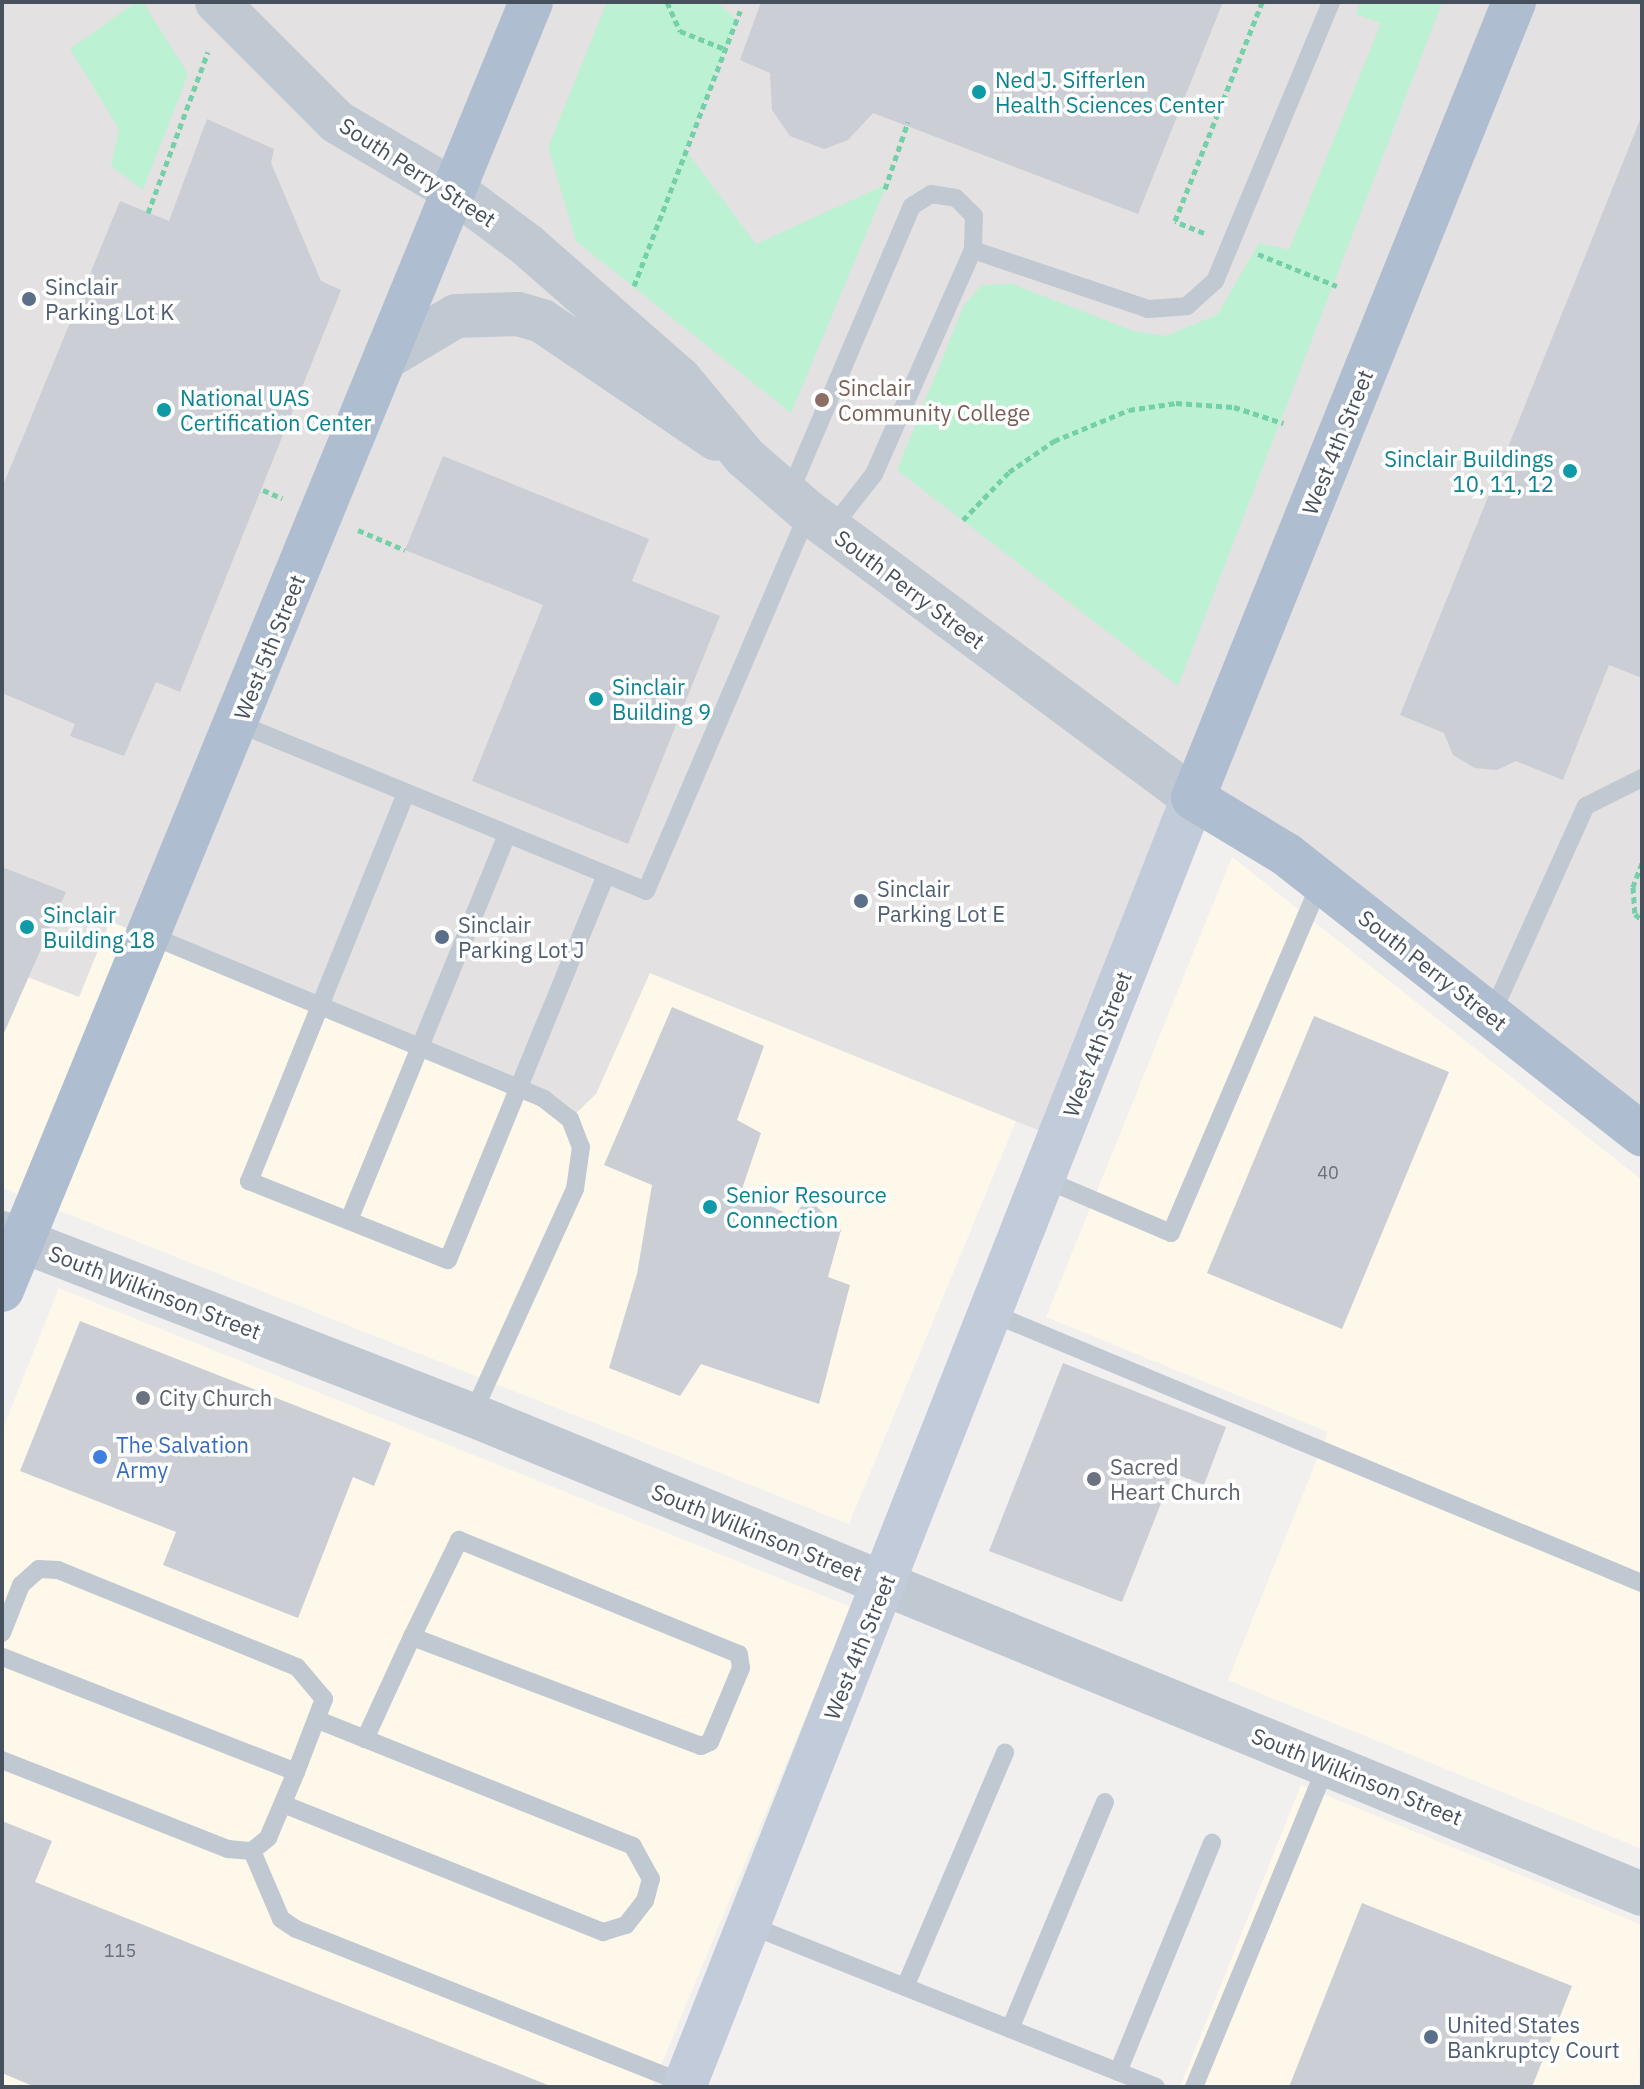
<!DOCTYPE html>
<html>
<head>
<meta charset="utf-8">
<style>
  body { margin:0 }
  #map { position:relative; width:1644px; height:2089px; overflow:hidden; background:#f2f0ef; font-family:"IBM Plex Sans",sans-serif }
  div>[style] { position:absolute }
  .commercial>* { inset:0; background:#fdf8e9 }
  .education>* { inset:0; background:#e3e1e1 }
  .green>* { inset:0; background:#bdf1d4 }
  .building>* { inset:0; background:#cbced5 }
  .path>* { height:5px; margin-top:-2.5px; transform-origin:0; background:repeating-linear-gradient(90deg,#73d0a8 0 6px,transparent 0 10px) }
  .service>* { height:18px; margin:-9px; padding:0 9px; transform-origin:9px; border-radius:9px; background:#c0c9d2 }
  .tertiary>* { height:44px; margin:-22px; padding:0 22px; transform-origin:22px; border-radius:22px; background:#c0c9d2 }
  .secondary>* { height:44px; margin:-22px; padding:0 22px; transform-origin:22px; border-radius:22px; background:#c2cbd9 }
  .primary>* { height:44px; margin:-22px; padding:0 22px; transform-origin:22px; border-radius:22px; background:#aebdcf }
  .dots>* { width:22px; height:22px; translate:-50% -50%; box-sizing:border-box; border:4px solid #fff; border-radius:50% }
  span { translate:-50% -50%; white-space:nowrap; text-align:center; line-height:1.15; -webkit-text-stroke:7px #fff; paint-order:stroke }
  .number-label { font-size:18px; color:#68707c }
  .number-label span { -webkit-text-stroke-width:0 }
  .culture-label { font-size:22px; color:#0d838f }
  .left { translate:0 -50%; text-align:left }
  .right { translate:-100% -50%; text-align:right }
  .street-label { font-size:22px; color:#47515e }
  .service-label { font-size:22px; color:#4e5e75 }
  .education-label { font-size:22px; color:#785e54 }
  .worship-label { font-size:22px; color:#5b616d }
  .shop-label { font-size:22px; color:#366cbe }
  .frame { position:absolute; inset:0; border:4px solid #47515e; pointer-events:none }
</style>
</head>
<body>
<div id="map">
  <div class="commercial">
    <div style="clip-path:polygon(1232px 857px,1642px 1180px,1642px 1849px,1228px 1680px,1328px 1432px,1046px 1317px)"></div>
    <div style="clip-path:polygon(110px 920px,544px 1099px,596px 1094px,649px 973px,1016px 1121px,849px 1524px,2px 1188px,2px 967px)"></div>
    <div style="clip-path:polygon(59px 1288px,851px 1607px,652px 2087px,2px 2087px,2px 1431px)"></div>
    <div style="clip-path:polygon(1301px 1785px,1642px 1925px,1639px 2087px,1180px 2087px)"></div>
  </div>
  <div class="education">
    <div style="clip-path:polygon(2px 2px,1642px 2px,1642px 1134px,1194px 798px,1060px 1139px,650px 973px,596px 1094px,570px 1119px,110px 921px,79px 997px,2px 967px)"></div>
  </div>
  <div class="green">
    <div style="clip-path:polygon(136px 2px,143px 2px,188px 74px,143px 190px,111px 166px,119px 129px,70px 49px)"></div>
    <div style="clip-path:polygon(607px 2px,716px 2px,737px 20px,685px 149px,756px 244px,887px 184px,791px 413px,576px 241px,548px 147px)"></div>
    <div style="clip-path:polygon(1360px 2px,1442px 3px,1178px 686px,897px 470px,964px 305px,982px 285px,1012px 284px,1134px 331px,1165px 336px,1217px 315px,1259px 243px,1289px 250px,1381px 23px,1356px 14px)"></div>
  </div>
  <div class="building">
    <div style="clip-path:polygon(761px 2px,1223px 2px,1138px 214px,873px 113px,848px 140px,824px 149px,790px 136px,772px 110px,770px 73px,740px 60px)"></div>
    <div style="clip-path:polygon(207px 119px,274px 149px,271px 163px,321px 281px,341px 290px,180px 692px,156px 682px,124px 756px,70px 736px,75px 724px,2px 693px,2px 488px,120px 201px,169px 221px)"></div>
    <div style="clip-path:polygon(1640px 120px,1642px 678px,1609px 665px,1563px 780px,1516px 761px,1497px 770px,1475px 768px,1453px 755px,1444px 733px,1400px 715px)"></div>
    <div style="clip-path:polygon(443px 456px,649px 539px,632px 581px,720px 616px,628px 844px,472px 781px,543px 605px,405px 550px)"></div>
    <div style="clip-path:polygon(2px 867px,66px 892px,4px 1033px,2px 1033px)"></div>
    <div style="clip-path:polygon(672px 1007px,764px 1046px,737px 1120px,761px 1133px,741px 1192px,794px 1217px,807px 1197px,841px 1230px,828px 1277px,850px 1285px,819px 1404px,701px 1364px,680px 1396px,609px 1368px,637px 1274px,652px 1185px,604px 1165px)"></div>
    <div style="clip-path:polygon(1314px 1016px,1449px 1072px,1342px 1329px,1207px 1273px)"></div>
    <div style="clip-path:polygon(80px 1321px,391px 1443px,374px 1486px,353px 1477px,298px 1618px,163px 1565px,176px 1532px,20px 1471px)"></div>
    <div style="clip-path:polygon(1063px 1363px,1226px 1427px,1204px 1485px,1173px 1473px,1122px 1602px,989px 1551px)"></div>
    <div style="clip-path:polygon(2px 1821px,52px 1841px,35px 1882px,553px 2087px,35px 2087px,2px 2073px)"></div>
    <div style="clip-path:polygon(1362px 1903px,1572px 1986px,1532px 2087px,1289px 2087px)"></div>
  </div>
  <div class="path">
    <div style="left:667px;top:2px;width:32px;rotate:66deg"></div>
    <div style="left:680px;top:31px;width:48px;rotate:21.8deg"></div>
    <div style="left:885px;top:189px;width:71px;rotate:-71.1deg"></div>
    <div style="left:148px;top:213px;width:172px;rotate:-69.6deg"></div>
    <div style="left:1204px;top:233px;width:31px;rotate:-158deg"></div>
    <div style="left:1175px;top:221px;width:236px;rotate:-68.3deg"></div>
    <div style="left:1258px;top:254px;width:85px;rotate:22.1deg"></div>
    <div style="left:634px;top:286px;width:295px;rotate:-68.9deg"></div>
    <div style="left:263px;top:490px;width:21px;rotate:23deg"></div>
    <div style="left:963px;top:520px;width:66px;rotate:-46.2deg"></div>
    <div style="left:1009px;top:472px;width:55px;rotate:-34.6deg"></div>
    <div style="left:1054px;top:441px;width:81px;rotate:-22.5deg"></div>
    <div style="left:1129px;top:410px;width:48px;rotate:-8.5deg"></div>
    <div style="left:1176px;top:403px;width:58px;rotate:3.9deg"></div>
    <div style="left:1234px;top:407px;width:52px;rotate:18.1deg"></div>
    <div style="left:358px;top:530px;width:51px;rotate:23.1deg"></div>
    <div style="left:1642px;top:863px;width:26px;rotate:111deg"></div>
    <div style="left:1633px;top:887px;width:27px;rotate:86deg"></div>
    <div style="left:1635px;top:914px;width:9px;rotate:41deg"></div>
  </div>
  <div class="service">
    <div style="left:789px;top:494px;width:313px;rotate:-66.9deg"></div>
    <div style="left:912px;top:206px;width:22px;rotate:-32deg"></div>
    <div style="left:931px;top:194px;width:25px;rotate:9deg"></div>
    <div style="left:956px;top:198px;width:25px;rotate:45deg"></div>
    <div style="left:974px;top:216px;width:34px;rotate:92deg"></div>
    <div style="left:831px;top:529px;width:70px;rotate:-52deg"></div>
    <div style="left:874px;top:474px;width:245px;rotate:-66.2deg"></div>
    <div style="left:973px;top:250px;width:185px;rotate:18.6deg"></div>
    <div style="left:1148px;top:309px;width:39px;rotate:-4deg"></div>
    <div style="left:1187px;top:306px;width:38px;rotate:-42deg"></div>
    <div style="left:1215px;top:281px;width:302px;rotate:-67.4deg"></div>
    <div style="left:237px;top:723px;width:442px;rotate:22.3deg"></div>
    <div style="left:646px;top:891px;width:411px;rotate:-66.8deg"></div>
    <div style="left:406px;top:793px;width:419px;rotate:112deg"></div>
    <div style="left:249px;top:1181px;width:214px;rotate:21.7deg"></div>
    <div style="left:448px;top:1260px;width:416px;rotate:-67.7deg"></div>
    <div style="left:149px;top:935px;width:428px;rotate:22.5deg"></div>
    <div style="left:544px;top:1099px;width:33px;rotate:38deg"></div>
    <div style="left:570px;top:1119px;width:30px;rotate:69deg"></div>
    <div style="left:581px;top:1147px;width:42px;rotate:98.1deg"></div>
    <div style="left:575px;top:1189px;width:248px;rotate:114.5deg"></div>
    <div style="left:1491px;top:1016px;width:230px;rotate:-65.7deg"></div>
    <div style="left:1586px;top:806px;width:63px;rotate:-26.6deg"></div>
    <div style="left:1044px;top:1179px;width:138px;rotate:23deg"></div>
    <div style="left:1171px;top:1233px;width:382px;rotate:-66.9deg"></div>
    <div style="left:349px;top:1220px;width:417px;rotate:-67.7deg"></div>
    <div style="left:991px;top:1313px;width:705px;rotate:22.53deg"></div>
    <div style="left:2px;top:1633px;width:52px;rotate:-68.4deg"></div>
    <div style="left:21px;top:1585px;width:24px;rotate:-42deg"></div>
    <div style="left:39px;top:1569px;width:19px;rotate:3deg"></div>
    <div style="left:58px;top:1570px;width:258px;rotate:22.1deg"></div>
    <div style="left:297px;top:1667px;width:42px;rotate:49.8deg"></div>
    <div style="left:324px;top:1699px;width:78px;rotate:111deg"></div>
    <div style="left:296px;top:1772px;width:316px;rotate:-158.6deg"></div>
    <div style="left:365px;top:1739px;width:112px;rotate:-65.3deg"></div>
    <div style="left:412px;top:1637px;width:108px;rotate:-64.1deg"></div>
    <div style="left:459px;top:1540px;width:302px;rotate:22.2deg"></div>
    <div style="left:739px;top:1654px;width:14px;rotate:82deg"></div>
    <div style="left:741px;top:1668px;width:80px;rotate:112.7deg"></div>
    <div style="left:710px;top:1742px;width:10px;rotate:156deg"></div>
    <div style="left:701px;top:1746px;width:309px;rotate:-159.3deg"></div>
    <div style="left:2px;top:1760px;width:243px;rotate:21.5deg"></div>
    <div style="left:228px;top:1849px;width:24px;rotate:5deg"></div>
    <div style="left:252px;top:1851px;width:21px;rotate:-39deg"></div>
    <div style="left:268px;top:1838px;width:72px;rotate:-67deg"></div>
    <div style="left:283px;top:1804px;width:345px;rotate:21.8deg"></div>
    <div style="left:603px;top:1932px;width:24px;rotate:-17deg"></div>
    <div style="left:626px;top:1925px;width:31px;rotate:-52deg"></div>
    <div style="left:645px;top:1901px;width:23px;rotate:-75deg"></div>
    <div style="left:651px;top:1879px;width:38px;rotate:-119deg"></div>
    <div style="left:633px;top:1846px;width:341px;rotate:-158.2deg"></div>
    <div style="left:252px;top:1851px;width:74px;rotate:66.9deg"></div>
    <div style="left:281px;top:1919px;width:18px;rotate:34deg"></div>
    <div style="left:296px;top:1929px;width:419px;rotate:21.7deg"></div>
    <div style="left:749px;top:1925px;width:438px;rotate:21.7deg"></div>
    <div style="left:905px;top:1987px;width:255px;rotate:-66.9deg"></div>
    <div style="left:1010px;top:2029px;width:246px;rotate:-67.3deg"></div>
    <div style="left:1118px;top:2072px;width:248px;rotate:-67.7deg"></div>
    <div style="left:1194px;top:2087px;width:349px;rotate:-67.6deg"></div>
  </div>
  <div class="tertiary">
    <div style="left:217px;top:2px;width:170px;rotate:45deg"></div>
    <div style="left:337px;top:122px;width:138px;rotate:30.5deg"></div>
    <div style="left:456px;top:192px;width:89px;rotate:36.7deg"></div>
    <div style="left:527px;top:245px;width:203px;rotate:41.2deg"></div>
    <div style="left:680px;top:379px;width:102px;rotate:50.2deg"></div>
    <div style="left:745px;top:457px;width:84px;rotate:41.1deg"></div>
    <div style="left:808px;top:512px;width:480px;rotate:36.6deg"></div>
    <div style="left:387px;top:357px;width:80px;rotate:-30.7deg"></div>
    <div style="left:456px;top:316px;width:62px;rotate:-1.8deg"></div>
    <div style="left:518px;top:314px;width:25px;rotate:16deg"></div>
    <div style="left:542px;top:321px;width:210px;rotate:34.1deg"></div>
    <div style="left:2px;top:1233px;width:504px;rotate:21.17deg"></div>
    <div style="left:472px;top:1415px;width:1264px;rotate:22.26deg"></div>
  </div>
  <div class="secondary">
    <div style="left:684px;top:2087px;width:1386px;rotate:-68.45deg"></div>
  </div>
  <div class="primary">
    <div style="left:1514px;top:2px;width:858px;rotate:111.96deg"></div>
    <div style="left:1193px;top:798px;width:110px;rotate:31.2deg"></div>
    <div style="left:1287px;top:855px;width:452px;rotate:38.2deg"></div>
    <div style="left:2px;top:1290px;width:1392px;rotate:-67.67deg"></div>
  </div>
  <div class="dots">
    <div style="left:979px;top:92px;background:#0f9aa8"></div>
    <div style="left:29px;top:299px;background:#5c6f8a"></div>
    <div style="left:822px;top:400px;background:#8d6e63"></div>
    <div style="left:164px;top:410px;background:#0f9aa8"></div>
    <div style="left:1570px;top:471px;background:#0f9aa8"></div>
    <div style="left:596px;top:699px;background:#0f9aa8"></div>
    <div style="left:861px;top:901px;background:#5c6f8a"></div>
    <div style="left:27px;top:927px;background:#0f9aa8"></div>
    <div style="left:442px;top:937px;background:#5c6f8a"></div>
    <div style="left:710px;top:1207px;background:#0f9aa8"></div>
    <div style="left:143px;top:1398px;background:#6b7280"></div>
    <div style="left:100px;top:1457px;background:#3f7fe0"></div>
    <div style="left:1094px;top:1479px;background:#6b7280"></div>
    <div style="left:1431px;top:2037px;background:#5c6f8a"></div>
  </div>
  <div class="number-label">
    <span style="left:1328px;top:1173px">40</span>
    <span style="left:120px;top:1951px">115</span>
  </div>
  <div class="culture-label">
    <span class="left" style="left:995px;top:92px">Ned J. Sifferlen<br>Health Sciences Center</span>
    <span class="left" style="left:180px;top:410px">National UAS<br>Certification Center</span>
    <span class="right" style="left:1554px;top:471px">Sinclair Buildings<br>10, 11, 12</span>
    <span class="left" style="left:612px;top:699px">Sinclair<br>Building 9</span>
    <span class="left" style="left:43px;top:927px">Sinclair<br>Building 18</span>
    <span class="left" style="left:726px;top:1207px">Senior Resource<br>Connection</span>
  </div>
  <div class="street-label">
    <span style="left:418px;top:172px;rotate:33deg">South Perry Street</span>
    <span style="left:1337px;top:442px;rotate:-68deg">West 4th Street</span>
    <span style="left:910px;top:589px;rotate:37deg">South Perry Street</span>
    <span style="left:269px;top:647px;rotate:-68deg">West 5th Street</span>
    <span style="left:1433px;top:970px;rotate:38deg">South Perry Street</span>
    <span style="left:1097px;top:1044px;rotate:-69deg">West 4th Street</span>
    <span style="left:155px;top:1292px;rotate:21deg">South Wilkinson Street</span>
    <span style="left:757px;top:1532px;rotate:22deg">South Wilkinson Street</span>
    <span style="left:859px;top:1647px;rotate:-68deg">West 4th Street</span>
    <span style="left:1357px;top:1776px;rotate:22deg">South Wilkinson Street</span>
  </div>
  <div class="service-label">
    <span class="left" style="left:45px;top:299px">Sinclair<br>Parking Lot K</span>
    <span class="left" style="left:877px;top:901px">Sinclair<br>Parking Lot E</span>
    <span class="left" style="left:458px;top:937px">Sinclair<br>Parking Lot J</span>
    <span class="left" style="left:1447px;top:2037px">United States<br>Bankruptcy Court</span>
  </div>
  <div class="education-label">
    <span class="left" style="left:838px;top:400px">Sinclair<br>Community College</span>
  </div>
  <div class="worship-label">
    <span class="left" style="left:159px;top:1398px">City Church</span>
    <span class="left" style="left:1110px;top:1479px">Sacred<br>Heart Church</span>
  </div>
  <div class="shop-label">
    <span class="left" style="left:116px;top:1457px">The Salvation<br>Army</span>
  </div>
  <div class="frame"></div>
</div>
</body>
</html>
